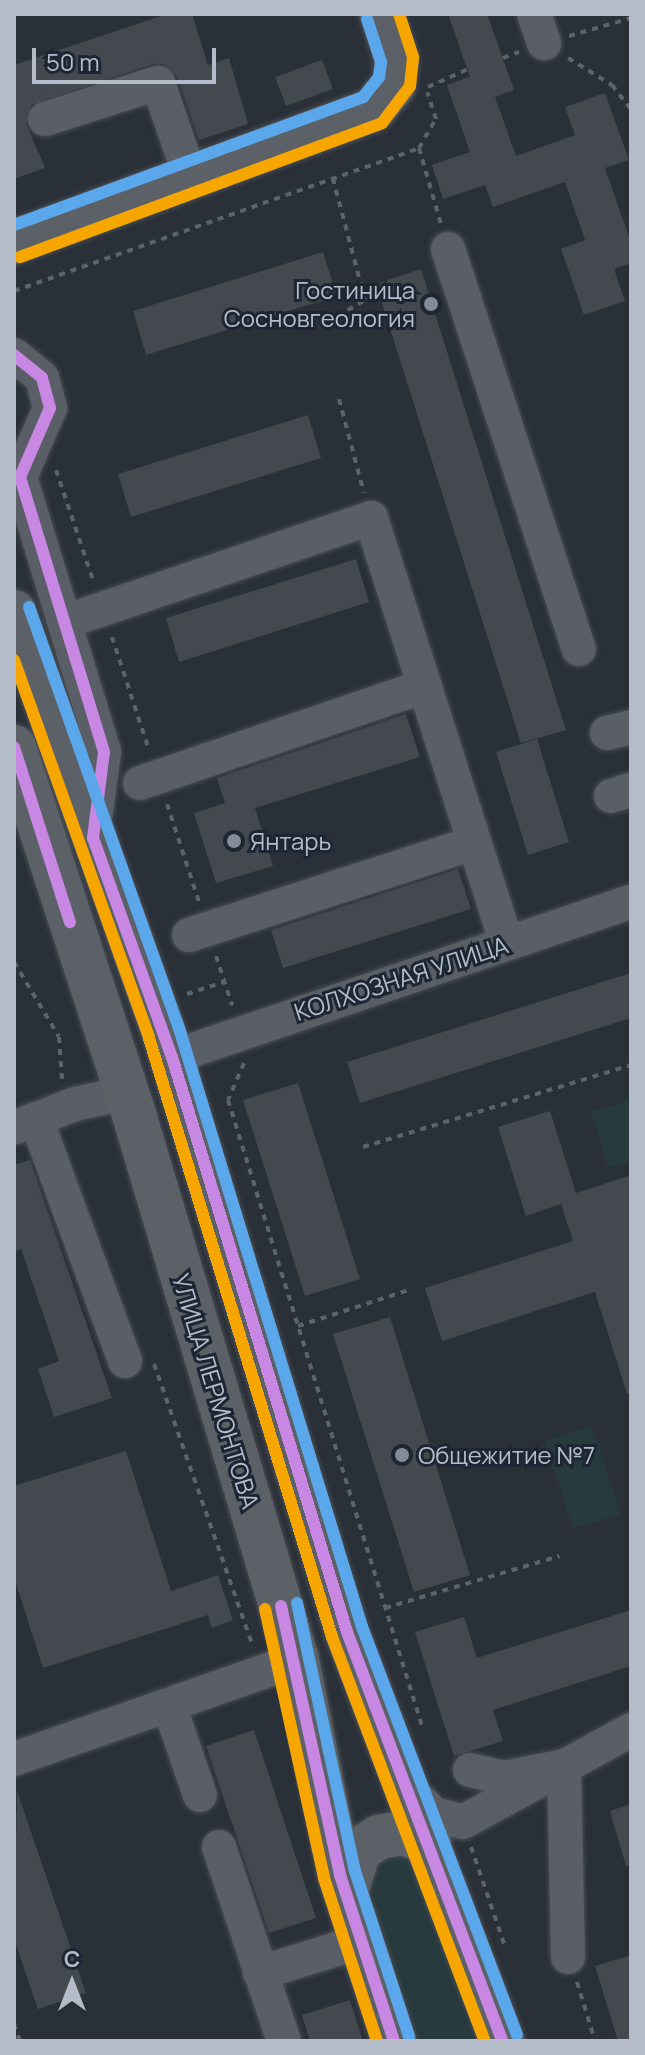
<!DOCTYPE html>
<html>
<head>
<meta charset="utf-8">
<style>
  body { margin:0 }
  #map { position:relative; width:645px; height:2055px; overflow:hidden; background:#2a3038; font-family:Manrope,sans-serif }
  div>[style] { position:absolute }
  .green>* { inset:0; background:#273a3e }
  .building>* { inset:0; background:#444950 }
  .path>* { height:4px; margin-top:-2px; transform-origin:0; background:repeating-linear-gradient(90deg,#5d636a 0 6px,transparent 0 12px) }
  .roads { filter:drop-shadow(0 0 2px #484c53) drop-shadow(0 0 2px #484c53) }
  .minor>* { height:34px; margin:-17px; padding:0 17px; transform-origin:17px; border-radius:17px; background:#5a5e66 }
  .major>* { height:44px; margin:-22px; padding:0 22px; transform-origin:22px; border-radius:22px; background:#5c6168 }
  .bus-1>* { height:12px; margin:-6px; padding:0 6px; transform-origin:6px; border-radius:6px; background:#c787e3 }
  .bus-2>* { height:12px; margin:-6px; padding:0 6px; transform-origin:6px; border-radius:6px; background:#f7a600 }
  .bus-3>* { height:12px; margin:-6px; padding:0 6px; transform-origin:6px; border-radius:6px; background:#5aa8eb }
  .dots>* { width:22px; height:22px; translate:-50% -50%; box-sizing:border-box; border:4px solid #1d2633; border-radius:50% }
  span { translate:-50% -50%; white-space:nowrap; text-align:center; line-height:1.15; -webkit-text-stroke:6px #1d2633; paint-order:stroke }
  .poi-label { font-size:24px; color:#b4bcc9 }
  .right { translate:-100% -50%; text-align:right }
  .left { translate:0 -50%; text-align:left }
  .street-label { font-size:24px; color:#b4bcc9 }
  .frame { position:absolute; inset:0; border:16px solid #b4bcc9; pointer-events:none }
  .north { position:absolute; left:32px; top:1943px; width:80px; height:80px; -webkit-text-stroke:6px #1d2633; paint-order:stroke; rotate:0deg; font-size:22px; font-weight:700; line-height:32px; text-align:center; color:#b4bcc9 }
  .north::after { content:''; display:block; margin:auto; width:28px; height:36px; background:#b4bcc9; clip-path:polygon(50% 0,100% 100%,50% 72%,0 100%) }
  .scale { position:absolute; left:32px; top:48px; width:184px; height:36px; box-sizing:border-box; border:4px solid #b4bcc9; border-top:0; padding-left:10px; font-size:24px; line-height:28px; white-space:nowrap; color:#b4bcc9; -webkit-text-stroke:6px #1d2633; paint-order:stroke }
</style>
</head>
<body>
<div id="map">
  <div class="green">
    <div style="clip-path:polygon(631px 1100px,631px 1161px,608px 1168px,591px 1112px)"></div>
    <div style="clip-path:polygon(592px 1426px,621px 1514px,573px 1529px,545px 1441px)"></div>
    <div style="clip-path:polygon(389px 1851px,417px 1857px,483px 2041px,418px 2041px,367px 1883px,368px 1868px)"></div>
  </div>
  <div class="building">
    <div style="clip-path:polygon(167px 14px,192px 14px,208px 65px,229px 58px,248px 124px,199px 140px,177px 76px,163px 64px,152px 64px,31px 105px,26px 124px,45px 168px,14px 179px,14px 65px)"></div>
    <div style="clip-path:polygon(448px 14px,487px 14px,514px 90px,495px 97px,516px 156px,575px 135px,565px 107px,605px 93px,629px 160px,605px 168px,631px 243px,631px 263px,614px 269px,625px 301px,584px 315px,561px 249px,585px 240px,565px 182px,493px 207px,485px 185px,443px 199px,432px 165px,470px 152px,447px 85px,470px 77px)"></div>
    <div style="clip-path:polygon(322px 60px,333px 89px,286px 106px,275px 77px)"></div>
    <div style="clip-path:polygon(323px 252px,337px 296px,146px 355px,133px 311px)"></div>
    <div style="clip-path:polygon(421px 269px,566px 730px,521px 743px,376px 284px)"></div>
    <div style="clip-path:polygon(308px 415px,321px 458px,131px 517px,118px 474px)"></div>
    <div style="clip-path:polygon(356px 559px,369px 602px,179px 662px,166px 618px)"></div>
    <div style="clip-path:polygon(406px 714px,420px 757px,255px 808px,273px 866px,216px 883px,194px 813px,225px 803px,217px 778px)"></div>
    <div style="clip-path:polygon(537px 739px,569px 842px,528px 855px,496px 752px)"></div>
    <div style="clip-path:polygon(458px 869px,471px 909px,283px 968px,271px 930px)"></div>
    <div style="clip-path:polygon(631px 973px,631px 1018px,360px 1103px,347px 1062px)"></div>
    <div style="clip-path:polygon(298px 1083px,360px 1279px,305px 1296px,243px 1100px)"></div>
    <div style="clip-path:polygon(550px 1111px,576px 1193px,631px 1175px,631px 1393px,627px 1394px,595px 1292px,442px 1341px,425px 1288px,573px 1241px,561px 1204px,526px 1216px,498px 1127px)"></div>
    <div style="clip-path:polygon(30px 1160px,112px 1398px,54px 1417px,38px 1369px,59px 1361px,21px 1249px,14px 1252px,14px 1165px)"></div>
    <div style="clip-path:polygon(390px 1317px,470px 1575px,414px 1592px,333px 1334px)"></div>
    <div style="clip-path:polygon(126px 1451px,171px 1591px,218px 1575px,233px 1620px,212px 1628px,208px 1615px,43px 1668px,14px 1577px,14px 1486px)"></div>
    <div style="clip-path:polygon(631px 1610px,631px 1666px,493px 1710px,503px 1741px,454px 1756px,415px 1632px,464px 1617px,477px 1658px)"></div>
    <div style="clip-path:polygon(254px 1730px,316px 1918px,269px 1933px,206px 1746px)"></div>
    <div style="clip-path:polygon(17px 1791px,86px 1993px,38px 2009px,14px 1939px)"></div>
    <div style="clip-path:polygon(631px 1804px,631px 1865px,626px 1866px,610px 1811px)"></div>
    <div style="clip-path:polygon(631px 1955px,631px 2041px,618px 2041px,595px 1966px)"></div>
    <div style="clip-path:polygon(350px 2000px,363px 2041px,310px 2041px,302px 2015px)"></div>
  </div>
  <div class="path">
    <div style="left:569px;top:36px;width:65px;rotate:-16.2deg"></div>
    <div style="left:503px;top:58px;width:17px;rotate:-21deg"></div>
    <div style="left:568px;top:58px;width:52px;rotate:31.5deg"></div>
    <div style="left:612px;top:85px;width:31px;rotate:52deg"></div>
    <div style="left:428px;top:87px;width:44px;rotate:-24.2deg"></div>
    <div style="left:419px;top:148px;width:79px;rotate:73.9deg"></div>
    <div style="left:14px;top:291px;width:430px;rotate:-19.4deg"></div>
    <div style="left:419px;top:148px;width:34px;rotate:-60deg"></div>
    <div style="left:436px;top:119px;width:28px;rotate:-108deg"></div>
    <div style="left:327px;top:322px;width:44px;rotate:-30.1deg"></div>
    <div style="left:365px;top:300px;width:125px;rotate:-104.8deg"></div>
    <div style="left:339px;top:399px;width:97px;rotate:75.1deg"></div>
    <div style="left:56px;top:470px;width:119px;rotate:71.4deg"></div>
    <div style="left:112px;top:637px;width:119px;rotate:71.9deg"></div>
    <div style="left:167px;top:804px;width:103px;rotate:71.9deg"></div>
    <div style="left:216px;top:956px;width:52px;rotate:71.9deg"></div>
    <div style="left:14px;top:962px;width:87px;rotate:59deg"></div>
    <div style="left:59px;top:1037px;width:42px;rotate:85.9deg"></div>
    <div style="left:187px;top:994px;width:39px;rotate:-18deg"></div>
    <div style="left:244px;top:1063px;width:40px;rotate:113.4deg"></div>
    <div style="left:228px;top:1100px;width:659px;rotate:72.78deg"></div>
    <div style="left:363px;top:1147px;width:280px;rotate:-17deg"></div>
    <div style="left:298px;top:1326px;width:120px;rotate:-18deg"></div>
    <div style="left:154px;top:1364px;width:300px;rotate:70.7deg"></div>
    <div style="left:385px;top:1608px;width:182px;rotate:-16.6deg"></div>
    <div style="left:471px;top:1847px;width:108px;rotate:71.1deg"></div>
    <div style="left:577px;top:1982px;width:62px;rotate:73deg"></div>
    <div style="left:14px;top:2024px;width:18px;rotate:71deg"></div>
  </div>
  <div class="roads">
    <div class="minor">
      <div style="left:534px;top:14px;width:31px;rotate:71deg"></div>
      <div style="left:45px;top:119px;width:119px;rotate:-17.7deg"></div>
      <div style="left:158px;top:83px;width:98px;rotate:71deg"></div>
      <div style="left:448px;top:249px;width:421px;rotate:71.9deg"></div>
      <div style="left:14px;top:355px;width:36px;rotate:39deg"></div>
      <div style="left:42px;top:378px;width:31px;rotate:75deg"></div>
      <div style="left:50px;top:408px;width:75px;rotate:113.5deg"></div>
      <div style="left:20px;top:477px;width:288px;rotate:73deg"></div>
      <div style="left:104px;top:752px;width:83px;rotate:97.6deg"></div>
      <div style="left:85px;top:615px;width:302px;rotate:-18.7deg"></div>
      <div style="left:371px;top:518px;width:446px;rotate:72.3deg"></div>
      <div style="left:607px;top:733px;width:25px;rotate:-14deg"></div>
      <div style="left:140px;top:783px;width:301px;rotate:-18.8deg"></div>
      <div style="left:611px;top:796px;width:21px;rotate:-17deg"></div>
      <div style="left:189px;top:935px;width:299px;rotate:-17.9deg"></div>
      <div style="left:172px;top:1057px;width:484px;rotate:-18.7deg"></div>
      <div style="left:36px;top:1119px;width:258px;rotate:69.8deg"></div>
      <div style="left:16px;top:1127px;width:63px;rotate:-21.3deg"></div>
      <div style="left:75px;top:1104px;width:52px;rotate:-12.2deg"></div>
      <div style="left:170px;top:1708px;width:92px;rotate:71deg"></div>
      <div style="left:14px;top:1759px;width:300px;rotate:-19.3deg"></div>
      <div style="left:470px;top:1770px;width:36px;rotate:13deg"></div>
      <div style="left:505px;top:1778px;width:60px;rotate:-11.5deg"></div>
      <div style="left:564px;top:1766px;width:191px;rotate:88.8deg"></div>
      <div style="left:410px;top:1791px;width:33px;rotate:44deg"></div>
      <div style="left:434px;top:1814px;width:30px;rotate:15deg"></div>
      <div style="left:463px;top:1822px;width:192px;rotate:-28.7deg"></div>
      <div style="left:219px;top:1847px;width:205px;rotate:71.5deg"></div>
      <div style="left:260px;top:1973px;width:107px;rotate:-17.4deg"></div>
    </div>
    <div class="major">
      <div style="left:14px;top:242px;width:382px;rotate:-20.2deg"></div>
      <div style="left:373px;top:110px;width:33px;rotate:-51deg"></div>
      <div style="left:394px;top:84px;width:24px;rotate:-83deg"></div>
      <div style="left:397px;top:60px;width:48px;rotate:-108.1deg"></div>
      <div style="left:14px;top:612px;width:447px;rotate:70.4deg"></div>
      <div style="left:164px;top:1033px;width:626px;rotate:73.01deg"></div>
      <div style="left:347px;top:1632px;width:437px;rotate:69.2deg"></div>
      <div style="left:14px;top:747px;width:390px;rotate:71.9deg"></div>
      <div style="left:135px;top:1118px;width:566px;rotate:73.36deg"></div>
      <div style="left:297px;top:1660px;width:219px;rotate:78.7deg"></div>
      <div style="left:340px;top:1875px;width:175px;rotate:72deg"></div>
      <div style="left:346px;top:1892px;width:44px;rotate:-72.8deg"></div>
      <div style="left:359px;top:1850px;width:24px;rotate:-33deg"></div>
      <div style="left:379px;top:1837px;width:23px;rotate:-10deg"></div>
      <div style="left:402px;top:1833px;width:29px;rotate:18deg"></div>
    </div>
  </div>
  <div class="bus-1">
    <div style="left:14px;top:355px;width:36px;rotate:39deg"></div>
    <div style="left:42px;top:378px;width:31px;rotate:75deg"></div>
    <div style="left:50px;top:408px;width:75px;rotate:113.5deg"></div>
    <div style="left:20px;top:477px;width:288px;rotate:73deg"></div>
    <div style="left:104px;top:752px;width:87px;rotate:97.3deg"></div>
    <div style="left:93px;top:838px;width:233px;rotate:70.2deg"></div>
    <div style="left:172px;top:1057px;width:601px;rotate:73.07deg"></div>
    <div style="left:347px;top:1632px;width:437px;rotate:69.2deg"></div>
    <div style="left:14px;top:747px;width:184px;rotate:72.3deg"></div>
    <div style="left:281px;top:1606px;width:275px;rotate:77.6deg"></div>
    <div style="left:340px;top:1875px;width:175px;rotate:72deg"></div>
  </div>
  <div class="bus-2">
    <div style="left:20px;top:257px;width:386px;rotate:-20.3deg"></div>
    <div style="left:382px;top:123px;width:46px;rotate:-52.9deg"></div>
    <div style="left:410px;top:86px;width:29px;rotate:-84deg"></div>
    <div style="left:413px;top:57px;width:45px;rotate:-108deg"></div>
    <div style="left:14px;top:660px;width:401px;rotate:70.3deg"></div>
    <div style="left:149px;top:1038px;width:626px;rotate:73.01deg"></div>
    <div style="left:332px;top:1637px;width:432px;rotate:69.3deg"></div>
    <div style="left:265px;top:1609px;width:275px;rotate:77.6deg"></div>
    <div style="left:324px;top:1878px;width:171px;rotate:72deg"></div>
  </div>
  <div class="bus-3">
    <div style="left:14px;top:225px;width:372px;rotate:-20.1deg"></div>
    <div style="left:363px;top:97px;width:26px;rotate:-51deg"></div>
    <div style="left:379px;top:77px;width:15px;rotate:-82deg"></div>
    <div style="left:381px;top:62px;width:45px;rotate:-108deg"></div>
    <div style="left:29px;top:607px;width:447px;rotate:70.4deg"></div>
    <div style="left:179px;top:1028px;width:626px;rotate:73.01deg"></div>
    <div style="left:362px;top:1627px;width:436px;rotate:69.2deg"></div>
    <div style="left:297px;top:1603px;width:274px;rotate:77.8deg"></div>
    <div style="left:355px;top:1871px;width:174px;rotate:71.9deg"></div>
  </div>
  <div class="dots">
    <div style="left:431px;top:304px;background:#848b96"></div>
    <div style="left:234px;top:841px;background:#848b96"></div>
    <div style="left:402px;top:1455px;background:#848b96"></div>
  </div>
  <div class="poi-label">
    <span class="right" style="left:415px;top:304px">Гостиница<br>Сосновгеология</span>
    <span class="left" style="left:250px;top:841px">Янтарь</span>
    <span class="left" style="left:418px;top:1455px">Общежитие №7</span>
  </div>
  <div class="street-label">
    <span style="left:401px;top:978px;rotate:-18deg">КОЛХОЗНАЯ УЛИЦА</span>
    <span style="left:216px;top:1391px;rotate:73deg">УЛИЦА ЛЕРМОНТОВА</span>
  </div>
  <div class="frame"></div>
  <div class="north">С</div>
  <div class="scale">50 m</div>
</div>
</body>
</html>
